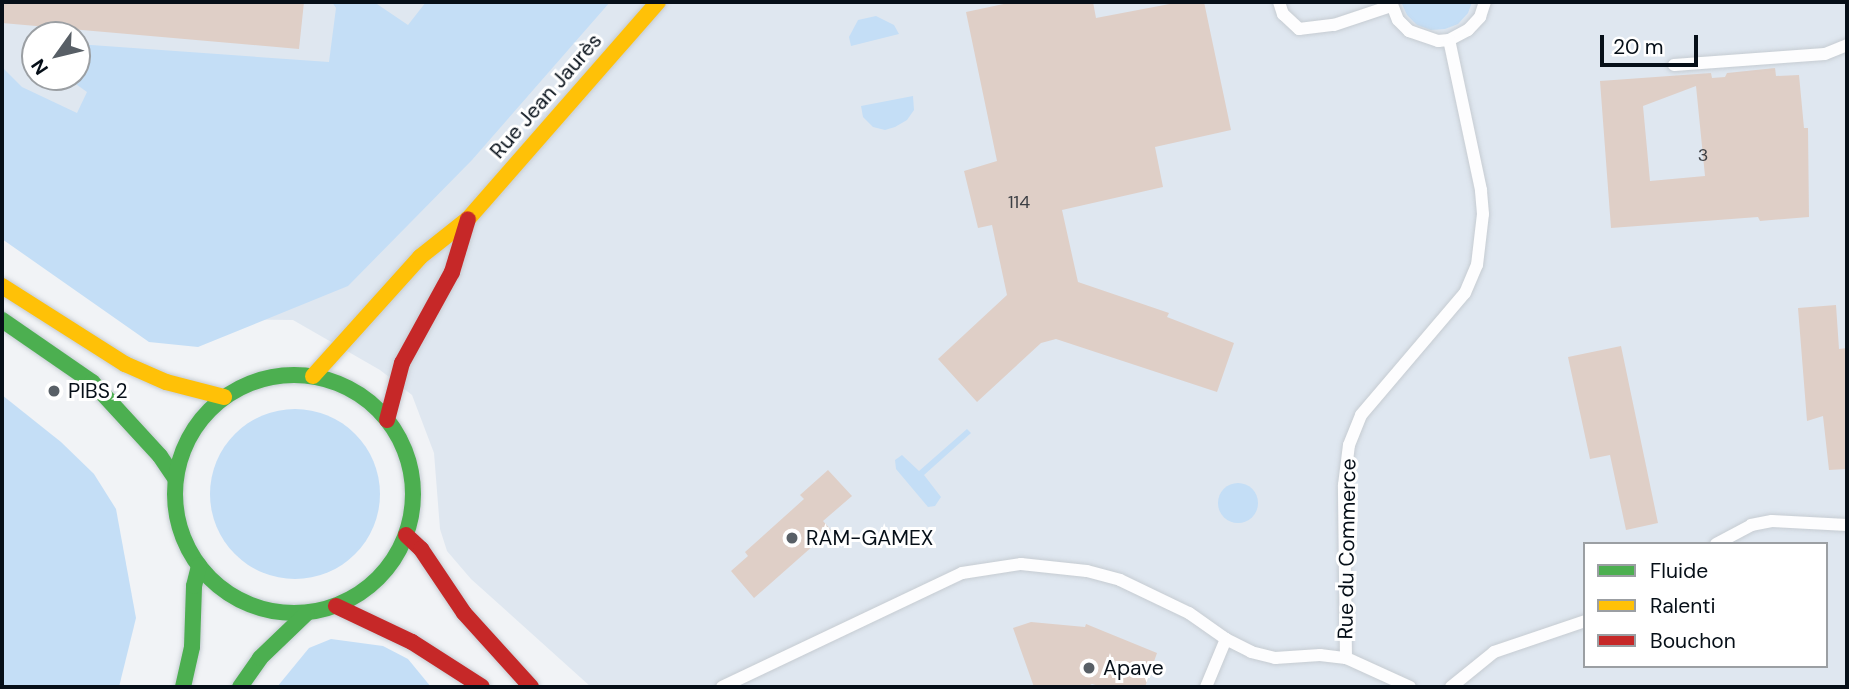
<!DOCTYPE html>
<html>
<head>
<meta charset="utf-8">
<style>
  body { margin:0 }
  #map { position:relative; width:1849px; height:689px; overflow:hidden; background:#f1f3f6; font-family:"DM Sans",sans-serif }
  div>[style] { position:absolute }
  .built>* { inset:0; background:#dfe7f0 }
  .green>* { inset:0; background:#c4def6 }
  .round { border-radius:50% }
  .building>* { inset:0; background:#dfcfc7 }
  .roads { filter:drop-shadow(0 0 2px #c6ccd2) drop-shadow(0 0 2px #c6ccd2) }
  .lane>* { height:12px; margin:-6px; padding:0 6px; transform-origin:6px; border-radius:6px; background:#fdfdfe }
  .fast>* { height:16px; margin:-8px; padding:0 8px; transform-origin:8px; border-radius:8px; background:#4caf50 }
  .fast>.ring { margin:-8px; padding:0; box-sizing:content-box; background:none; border:16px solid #4caf50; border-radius:50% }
  .slow>* { height:16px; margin:-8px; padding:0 8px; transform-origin:8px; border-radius:8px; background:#ffc107 }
  .jam>* { height:16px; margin:-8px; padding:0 8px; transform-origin:8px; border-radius:8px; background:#c62828 }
  .dots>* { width:19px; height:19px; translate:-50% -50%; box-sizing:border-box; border:4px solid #fff; border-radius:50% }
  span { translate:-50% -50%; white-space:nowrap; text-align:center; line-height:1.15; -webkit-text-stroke:6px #fff; paint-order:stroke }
  .number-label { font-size:18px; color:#3c3f44 }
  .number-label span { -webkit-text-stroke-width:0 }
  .street-label { font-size:21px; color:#060f18 }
  .poi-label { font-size:21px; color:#060f18 }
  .left { translate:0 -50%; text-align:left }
  .frame { position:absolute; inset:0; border:4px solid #060f18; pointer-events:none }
  .legend { position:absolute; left:1583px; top:542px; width:245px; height:126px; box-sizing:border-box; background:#fff; border:2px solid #9b9fa3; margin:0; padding:9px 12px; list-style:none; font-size:21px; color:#060f18 }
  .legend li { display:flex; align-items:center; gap:14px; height:35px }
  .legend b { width:35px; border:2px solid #9b9fa3 }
  .north { position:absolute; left:21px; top:21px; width:70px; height:70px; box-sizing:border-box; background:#fff; border:2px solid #9b9fa3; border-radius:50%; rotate:236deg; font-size:19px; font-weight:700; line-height:28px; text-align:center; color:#060f18 }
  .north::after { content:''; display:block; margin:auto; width:24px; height:32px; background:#585f66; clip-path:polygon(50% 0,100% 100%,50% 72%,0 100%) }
  .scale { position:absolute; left:1600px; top:35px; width:98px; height:32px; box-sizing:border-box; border:4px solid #060f18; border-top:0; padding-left:9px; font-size:21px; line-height:24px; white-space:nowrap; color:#060f18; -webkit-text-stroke:5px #fff; paint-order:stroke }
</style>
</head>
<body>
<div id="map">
  <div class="built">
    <div style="clip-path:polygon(evenodd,2px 2px,1847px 2px,1847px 687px,591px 687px,471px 579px,447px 551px,440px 529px,434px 453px,412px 395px,380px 370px,293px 320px,228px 319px,2px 221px,2px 2px,35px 35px,77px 35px,77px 77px,35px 77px,35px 35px,2px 2px,1585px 544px,1826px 544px,1826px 666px,1585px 666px,1585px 544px)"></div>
  </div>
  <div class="green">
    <div style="clip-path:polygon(332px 2px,374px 2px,408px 25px,426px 2px,610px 2px,472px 160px,348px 286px,198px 347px,149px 342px,2px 239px,2px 67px,22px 87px,77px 113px,87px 92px,66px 77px,77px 77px,77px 44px,329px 62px,336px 8px)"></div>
    <div style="clip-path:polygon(1401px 2px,1472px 2px,1468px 13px,1458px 24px,1445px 29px,1431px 30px,1417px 25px,1407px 15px)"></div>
    <div style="clip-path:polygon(876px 16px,894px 25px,899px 34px,851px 46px,849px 37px,858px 20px)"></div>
    <div style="clip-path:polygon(913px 96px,914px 110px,907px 120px,895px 127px,885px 130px,873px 127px,863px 117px,861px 106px)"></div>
    <div style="clip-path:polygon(2px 395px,61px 442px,94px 474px,116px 509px,136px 618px,119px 687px,2px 687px)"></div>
    <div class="round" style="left:210px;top:409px;width:170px;height:170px"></div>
    <div style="clip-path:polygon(967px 429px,971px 433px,924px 475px,941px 497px,935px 506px,928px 507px,896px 469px,895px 460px,902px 455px,919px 471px)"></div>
    <div class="round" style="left:1218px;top:483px;width:40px;height:40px"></div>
    <div style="clip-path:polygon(331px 639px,383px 646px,408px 659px,431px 687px,277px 687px,309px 648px)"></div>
  </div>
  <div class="building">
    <div style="clip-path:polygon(2px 2px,304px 2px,299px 49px,2px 23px)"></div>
    <div style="clip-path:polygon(1013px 2px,1093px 2px,1096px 18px,1180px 2px,1204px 2px,1231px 130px,1155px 147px,1163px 187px,1062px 210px,1078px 282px,1169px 313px,1167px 317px,1234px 343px,1217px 392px,1056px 339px,1041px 343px,977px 402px,938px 359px,1007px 295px,992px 225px,978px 228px,964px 171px,997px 161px,966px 12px)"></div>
    <div style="clip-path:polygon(evenodd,1775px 68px,1776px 76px,1799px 75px,1804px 128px,1808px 128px,1809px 217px,1760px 221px,1758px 217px,1611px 228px,1600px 81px,1711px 73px,1712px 78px,1725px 77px,1727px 73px,1775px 68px,1696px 86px,1705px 176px,1650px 181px,1643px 106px,1696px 86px)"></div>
    <div style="clip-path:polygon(1836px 305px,1839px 349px,1847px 348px,1847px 469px,1829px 470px,1823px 416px,1807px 421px,1798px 308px)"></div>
    <div style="clip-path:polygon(1621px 346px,1658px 523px,1626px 530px,1610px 455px,1590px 459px,1568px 357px)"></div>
    <div style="clip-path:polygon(828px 470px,852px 496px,823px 521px,831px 530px,754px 598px,731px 571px,748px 556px,745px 552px,804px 499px,800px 495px)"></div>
    <div style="clip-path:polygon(1031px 622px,1085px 627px,1086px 624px,1157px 653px,1145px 687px,1103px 687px,1092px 684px,1086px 687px,1034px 687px,1013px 628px)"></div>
  </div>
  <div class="roads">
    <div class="lane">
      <div style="left:1279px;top:2px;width:13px;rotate:72deg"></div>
      <div style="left:1283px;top:14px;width:22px;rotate:43deg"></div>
      <div style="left:1299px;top:29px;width:35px;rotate:-7deg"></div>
      <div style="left:1334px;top:25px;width:60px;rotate:-18.4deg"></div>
      <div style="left:1391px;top:2px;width:19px;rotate:69deg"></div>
      <div style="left:1398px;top:20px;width:16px;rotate:45deg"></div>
      <div style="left:1409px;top:31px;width:31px;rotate:19deg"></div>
      <div style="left:1438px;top:41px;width:11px;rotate:-5deg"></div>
      <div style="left:1449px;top:40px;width:21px;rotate:-28deg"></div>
      <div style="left:1468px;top:30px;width:18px;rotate:-47deg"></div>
      <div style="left:1480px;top:17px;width:16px;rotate:-72deg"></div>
      <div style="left:1674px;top:65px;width:151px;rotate:-4.2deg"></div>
      <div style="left:1825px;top:54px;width:24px;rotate:-22deg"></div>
      <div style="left:1716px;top:544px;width:40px;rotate:-28deg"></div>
      <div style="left:1751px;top:525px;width:21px;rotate:-11deg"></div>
      <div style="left:1772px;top:521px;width:75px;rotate:3.1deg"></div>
      <div style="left:722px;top:687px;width:266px;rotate:-25.4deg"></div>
      <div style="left:962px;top:573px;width:60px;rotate:-8.7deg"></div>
      <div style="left:1021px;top:564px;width:66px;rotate:6.1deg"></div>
      <div style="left:1087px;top:571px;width:34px;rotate:15deg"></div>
      <div style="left:1120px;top:580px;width:76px;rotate:25.6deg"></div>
      <div style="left:1189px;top:613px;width:45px;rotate:35.1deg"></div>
      <div style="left:1226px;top:639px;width:28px;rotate:27deg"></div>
      <div style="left:1251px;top:652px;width:25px;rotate:14deg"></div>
      <div style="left:1275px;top:658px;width:45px;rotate:-3.8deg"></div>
      <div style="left:1320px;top:655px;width:26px;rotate:7deg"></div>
      <div style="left:1206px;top:687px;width:52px;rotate:-67.4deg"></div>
      <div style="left:1410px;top:687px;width:70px;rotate:-155.6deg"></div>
      <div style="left:1346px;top:658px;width:173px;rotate:-90.7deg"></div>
      <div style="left:1344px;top:485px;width:40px;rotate:-82.9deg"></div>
      <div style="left:1349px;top:445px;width:32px;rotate:-68deg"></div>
      <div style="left:1361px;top:415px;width:160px;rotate:-49.6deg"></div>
      <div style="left:1465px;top:293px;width:30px;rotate:-67deg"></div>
      <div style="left:1477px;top:265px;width:51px;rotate:-83.3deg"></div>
      <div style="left:1483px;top:214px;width:24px;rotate:-95deg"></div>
      <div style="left:1481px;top:190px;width:153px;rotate:-102deg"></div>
      <div style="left:1451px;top:687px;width:55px;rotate:-39.1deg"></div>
      <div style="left:1494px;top:652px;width:96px;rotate:-18.8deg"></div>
    </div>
    <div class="fast">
      <div style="left:2px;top:320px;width:109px;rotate:34.6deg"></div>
      <div style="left:92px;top:382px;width:100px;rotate:47.4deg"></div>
      <div style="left:160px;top:456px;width:27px;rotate:56deg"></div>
      <div class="ring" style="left:175px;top:375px;width:222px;height:222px"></div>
      <div style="left:183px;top:687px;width:41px;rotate:-77.3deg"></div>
      <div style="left:192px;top:647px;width:61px;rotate:-88.1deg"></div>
      <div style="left:194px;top:586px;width:21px;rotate:-76deg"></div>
      <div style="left:240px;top:687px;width:35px;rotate:-55deg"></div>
      <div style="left:260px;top:658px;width:65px;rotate:-43.8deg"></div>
    </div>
    <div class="slow">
      <div style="left:2px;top:286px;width:146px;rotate:32.4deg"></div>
      <div style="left:125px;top:364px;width:45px;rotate:23.7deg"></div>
      <div style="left:166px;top:382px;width:60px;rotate:14.5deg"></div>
      <div style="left:313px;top:376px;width:160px;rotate:-48deg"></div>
      <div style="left:420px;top:257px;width:61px;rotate:-38.4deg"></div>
      <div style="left:468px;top:219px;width:288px;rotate:-48.8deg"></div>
    </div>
    <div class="jam">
      <div style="left:387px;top:420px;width:59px;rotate:-75.3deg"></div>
      <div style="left:402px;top:363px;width:104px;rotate:-61.2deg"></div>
      <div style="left:452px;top:272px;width:55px;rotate:-73.2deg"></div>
      <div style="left:406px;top:535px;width:21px;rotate:43deg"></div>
      <div style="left:421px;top:549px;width:77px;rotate:56.1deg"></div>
      <div style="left:464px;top:613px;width:100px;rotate:47.8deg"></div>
      <div style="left:336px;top:606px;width:84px;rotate:25.3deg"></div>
      <div style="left:412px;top:642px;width:83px;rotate:32.7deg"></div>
    </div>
  </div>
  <div class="dots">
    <div style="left:54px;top:391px;background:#585f66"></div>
    <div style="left:792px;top:538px;background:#585f66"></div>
    <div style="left:1089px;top:668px;background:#585f66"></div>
  </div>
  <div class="number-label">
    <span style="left:1703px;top:155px">3</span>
    <span style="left:1019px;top:202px">114</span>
  </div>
  <div class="street-label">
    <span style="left:546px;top:96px;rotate:-49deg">Rue Jean Jaurès</span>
    <span style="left:1347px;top:549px;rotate:-89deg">Rue du Commerce</span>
  </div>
  <div class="poi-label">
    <span class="left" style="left:68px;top:391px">PIBS 2</span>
    <span class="left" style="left:806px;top:538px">RAM-GAMEX</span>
    <span class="left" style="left:1103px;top:668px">Apave</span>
  </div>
  <div class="frame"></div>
  <ul class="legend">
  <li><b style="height:9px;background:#4caf50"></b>Fluide</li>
  <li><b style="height:9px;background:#ffc107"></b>Ralenti</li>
  <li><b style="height:9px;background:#c62828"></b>Bouchon</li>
  </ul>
  <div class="north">N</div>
  <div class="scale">20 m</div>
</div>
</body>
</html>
